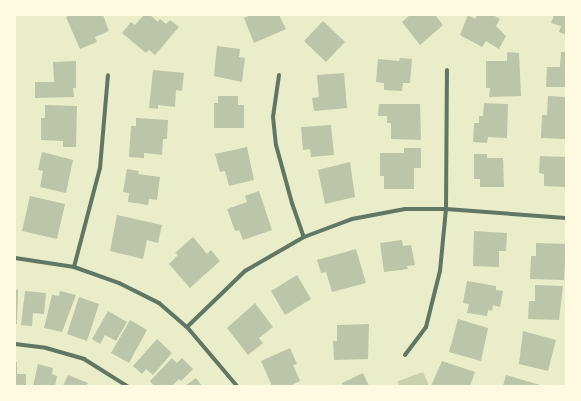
<!DOCTYPE html>
<html>
<head>
<meta charset="utf-8">
<style>
  body { margin:0 }
  #map { position:relative; width:581px; height:401px; overflow:hidden; background:#e9edc9; font-family:"Fira Sans",sans-serif }
  div>[style] { position:absolute }
  .green>* { inset:0; background:#cad2ad }
  .building>* { inset:0; background:#bcc5a7 }
  .minor>* { height:4px; margin:-2px; padding:0 2px; transform-origin:2px; border-radius:2px; background:#617663 }
  span { translate:-50% -50%; white-space:nowrap; text-align:center; line-height:1.15; -webkit-text-stroke:4px #fefae0; paint-order:stroke }
  .frame { position:absolute; inset:0; border:16px solid #fefae0; pointer-events:none }
</style>
</head>
<body>
<div id="map">
  <div class="green">
    <div style="clip-path:polygon(423px 372px,429px 386px,399px 386px,398px 381px)"></div>
  </div>
  <div class="building">
    <div style="clip-path:polygon(70px 15px,103px 15px,109px 31px,95px 37px,97px 42px,80px 49px,66px 17px)"></div>
    <div style="clip-path:polygon(144px 15px,150px 15px,158px 22px,160px 19px,166px 24px,170px 20px,179px 27px,155px 55px,149px 50px,146px 53px,122px 33px,131px 22px,135px 25px)"></div>
    <div style="clip-path:polygon(251px 15px,279px 15px,286px 29px,254px 43px,244px 18px)"></div>
    <div style="clip-path:polygon(410px 15px,435px 15px,443px 25px,420px 45px,402px 22px)"></div>
    <div style="clip-path:polygon(468px 15px,475px 19px,477px 15px,493px 15px,500px 19px,496px 26px,506px 36px,499px 49px,486px 41px,482px 47px,460px 35px)"></div>
    <div style="clip-path:polygon(554px 15px,566px 15px,566px 35px,559px 32px,561px 26px,551px 23px)"></div>
    <div style="clip-path:polygon(323px 21px,345px 42px,326px 62px,304px 41px)"></div>
    <div style="clip-path:polygon(217px 46px,240px 49px,239px 57px,245px 58px,242px 82px,214px 76px)"></div>
    <div style="clip-path:polygon(507px 52px,519px 53px,521px 96px,489px 97px,490px 88px,486px 88px,486px 61px,507px 61px)"></div>
    <div style="clip-path:polygon(561px 52px,566px 52px,566px 87px,546px 87px,547px 67px,560px 67px)"></div>
    <div style="clip-path:polygon(400px 58px,412px 59px,410px 83px,403px 83px,402px 91px,384px 90px,384px 83px,376px 82px,378px 59px,399px 61px)"></div>
    <div style="clip-path:polygon(76px 61px,76px 88px,73px 88px,74px 97px,35px 98px,35px 82px,54px 82px,53px 62px)"></div>
    <div style="clip-path:polygon(153px 70px,184px 73px,182px 91px,176px 90px,175px 107px,158px 105px,158px 109px,149px 108px)"></div>
    <div style="clip-path:polygon(344px 73px,347px 108px,314px 111px,312px 98px,319px 97px,317px 75px)"></div>
    <div style="clip-path:polygon(218px 96px,238px 96px,238px 105px,244px 105px,244px 128px,214px 128px,214px 103px,218px 103px)"></div>
    <div style="clip-path:polygon(548px 96px,566px 97px,566px 139px,541px 138px,542px 115px,547px 115px)"></div>
    <div style="clip-path:polygon(484px 103px,508px 104px,507px 138px,488px 137px,487px 143px,473px 142px,474px 123px,479px 123px,479px 116px,483px 116px)"></div>
    <div style="clip-path:polygon(379px 104px,420px 104px,421px 140px,391px 139px,391px 123px,387px 123px,387px 116px,378px 116px)"></div>
    <div style="clip-path:polygon(45px 105px,77px 106px,76px 147px,63px 147px,63px 141px,41px 140px,41px 118px,45px 118px)"></div>
    <div style="clip-path:polygon(136px 118px,168px 120px,167px 139px,163px 139px,162px 155px,144px 153px,144px 158px,129px 157px,131px 126px,136px 126px)"></div>
    <div style="clip-path:polygon(331px 125px,334px 155px,311px 157px,310px 149px,303px 150px,301px 127px)"></div>
    <div style="clip-path:polygon(247px 147px,254px 180px,229px 186px,225px 171px,220px 172px,215px 154px)"></div>
    <div style="clip-path:polygon(404px 148px,421px 148px,421px 168px,414px 168px,414px 189px,384px 189px,384px 176px,380px 176px,380px 153px,404px 153px)"></div>
    <div style="clip-path:polygon(42px 152px,73px 160px,66px 193px,40px 187px,43px 171px,38px 170px)"></div>
    <div style="clip-path:polygon(474px 154px,487px 154px,487px 158px,503px 158px,504px 187px,480px 187px,480px 179px,474px 179px)"></div>
    <div style="clip-path:polygon(540px 156px,566px 157px,566px 187px,544px 186px,544px 174px,539px 173px)"></div>
    <div style="clip-path:polygon(350px 162px,355px 197px,325px 204px,318px 170px)"></div>
    <div style="clip-path:polygon(127px 169px,139px 171px,138px 174px,160px 177px,157px 200px,149px 199px,148px 205px,128px 202px,129px 193px,123px 192px)"></div>
    <div style="clip-path:polygon(259px 191px,272px 230px,243px 240px,239px 230px,235px 231px,227px 209px,247px 202px,245px 196px)"></div>
    <div style="clip-path:polygon(30px 196px,65px 204px,57px 239px,22px 231px)"></div>
    <div style="clip-path:polygon(117px 215px,162px 225px,158px 243px,147px 240px,143px 259px,110px 251px)"></div>
    <div style="clip-path:polygon(474px 231px,507px 233px,506px 251px,499px 251px,499px 267px,473px 266px)"></div>
    <div style="clip-path:polygon(193px 237px,207px 254px,211px 250px,220px 261px,190px 288px,169px 264px,178px 255px,175px 253px)"></div>
    <div style="clip-path:polygon(402px 240px,403px 246px,411px 245px,415px 265px,407px 266px,408px 269px,384px 272px,380px 243px)"></div>
    <div style="clip-path:polygon(536px 243px,566px 244px,564px 280px,530px 279px,531px 256px,536px 256px)"></div>
    <div style="clip-path:polygon(356px 249px,366px 283px,332px 292px,326px 272px,321px 273px,317px 260px)"></div>
    <div style="clip-path:polygon(297px 275px,311px 299px,285px 315px,271px 291px)"></div>
    <div style="clip-path:polygon(467px 281px,496px 286px,496px 290px,503px 291px,500px 307px,493px 305px,492px 311px,488px 310px,487px 316px,467px 313px,469px 304px,463px 303px)"></div>
    <div style="clip-path:polygon(535px 285px,563px 286px,559px 320px,528px 319px,529px 301px,535px 301px)"></div>
    <div style="clip-path:polygon(15px 289px,18px 290px,17px 324px,15px 324px)"></div>
    <div style="clip-path:polygon(25px 291px,46px 293px,44px 314px,33px 313px,32px 326px,21px 325px)"></div>
    <div style="clip-path:polygon(60px 291px,76px 295px,62px 332px,44px 328px,52px 295px,59px 296px)"></div>
    <div style="clip-path:polygon(79px 297px,99px 304px,87px 341px,67px 334px)"></div>
    <div style="clip-path:polygon(255px 303px,273px 327px,259px 338px,263px 343px,248px 355px,227px 328px)"></div>
    <div style="clip-path:polygon(108px 311px,127px 322px,116px 341px,105px 335px,100px 344px,92px 339px)"></div>
    <div style="clip-path:polygon(458px 319px,488px 328px,481px 361px,449px 352px)"></div>
    <div style="clip-path:polygon(130px 320px,147px 330px,129px 363px,111px 353px)"></div>
    <div style="clip-path:polygon(369px 324px,368px 359px,334px 360px,333px 341px,337px 341px,337px 325px)"></div>
    <div style="clip-path:polygon(523px 331px,556px 340px,548px 371px,519px 364px)"></div>
    <div style="clip-path:polygon(157px 339px,172px 353px,153px 375px,146px 369px,142px 374px,133px 366px)"></div>
    <div style="clip-path:polygon(290px 348px,297px 364px,293px 365px,300px 381px,290px 386px,272px 386px,261px 361px)"></div>
    <div style="clip-path:polygon(172px 358px,177px 363px,182px 358px,193px 369px,181px 381px,179px 379px,172px 386px,154px 386px,150px 381px)"></div>
    <div style="clip-path:polygon(442px 361px,475px 372px,470px 386px,431px 386px)"></div>
    <div style="clip-path:polygon(15px 362px,17px 362px,17px 374px,26px 374px,26px 386px,15px 386px)"></div>
    <div style="clip-path:polygon(38px 364px,53px 368px,52px 374px,57px 376px,55px 386px,33px 386px)"></div>
    <div style="clip-path:polygon(363px 373px,369px 386px,343px 386px,342px 383px)"></div>
    <div style="clip-path:polygon(68px 375px,88px 383px,86px 386px,63px 386px)"></div>
    <div style="clip-path:polygon(506px 375px,540px 385px,540px 386px,503px 386px)"></div>
    <div style="clip-path:polygon(196px 378px,202px 386px,185px 386px)"></div>
  </div>
  <div class="minor">
    <div style="left:279px;top:75px;width:42px;rotate:98.1deg"></div>
    <div style="left:273px;top:117px;width:28px;rotate:84deg"></div>
    <div style="left:276px;top:145px;width:60px;rotate:74.6deg"></div>
    <div style="left:292px;top:203px;width:36px;rotate:71deg"></div>
    <div style="left:15px;top:258px;width:60px;rotate:8.7deg"></div>
    <div style="left:74px;top:267px;width:48px;rotate:19.6deg"></div>
    <div style="left:119px;top:283px;width:45px;rotate:26.6deg"></div>
    <div style="left:159px;top:303px;width:37px;rotate:41deg"></div>
    <div style="left:187px;top:327px;width:77px;rotate:49.7deg"></div>
    <div style="left:74px;top:267px;width:102px;rotate:-75.3deg"></div>
    <div style="left:100px;top:168px;width:93px;rotate:-85.1deg"></div>
    <div style="left:187px;top:327px;width:81px;rotate:-44deg"></div>
    <div style="left:245px;top:271px;width:68px;rotate:-30deg"></div>
    <div style="left:304px;top:237px;width:51px;rotate:-20.6deg"></div>
    <div style="left:352px;top:219px;width:54px;rotate:-10.7deg"></div>
    <div style="left:405px;top:209px;width:41px"></div>
    <div style="left:446px;top:209px;width:120px;rotate:4.3deg"></div>
    <div style="left:15px;top:344px;width:31px;rotate:7deg"></div>
    <div style="left:46px;top:348px;width:40px;rotate:16deg"></div>
    <div style="left:84px;top:359px;width:51px;rotate:32.1deg"></div>
    <div style="left:405px;top:355px;width:35px;rotate:-53deg"></div>
    <div style="left:426px;top:327px;width:58px;rotate:-76deg"></div>
    <div style="left:440px;top:271px;width:62px;rotate:-84.5deg"></div>
    <div style="left:446px;top:209px;width:139px;rotate:-89.6deg"></div>
  </div>
  <div class="frame"></div>
</div>
</body>
</html>
